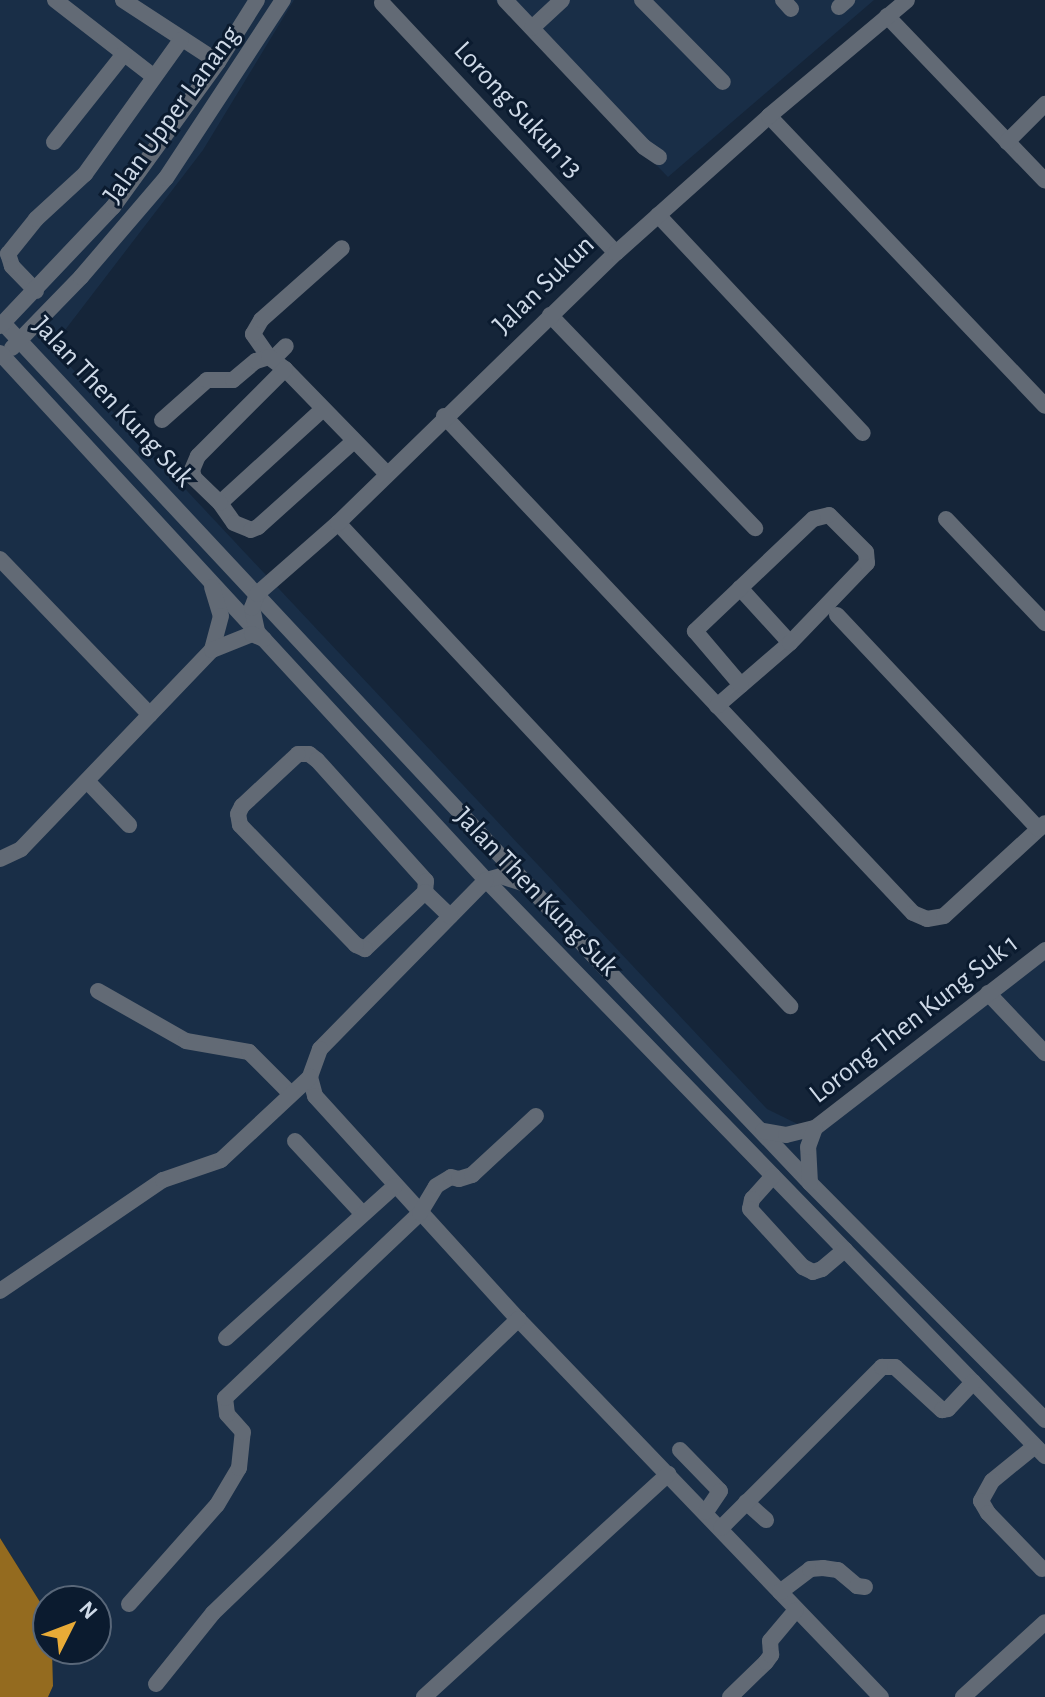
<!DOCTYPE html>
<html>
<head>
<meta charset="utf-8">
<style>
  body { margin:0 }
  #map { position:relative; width:1045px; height:1697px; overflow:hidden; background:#152539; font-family:"Alegreya Sans",sans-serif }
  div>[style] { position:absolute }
  .built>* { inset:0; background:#192e47 }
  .water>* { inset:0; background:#946b1f }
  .minor>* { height:16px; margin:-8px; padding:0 8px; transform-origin:8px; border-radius:8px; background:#626a75 }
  span { translate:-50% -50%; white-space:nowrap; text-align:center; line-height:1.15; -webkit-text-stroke:6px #0b1b2f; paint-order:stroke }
  .street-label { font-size:28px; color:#ced9e7 }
  .north { position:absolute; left:32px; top:1585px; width:80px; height:80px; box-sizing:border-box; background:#0b1b2f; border:2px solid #596779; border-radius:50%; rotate:48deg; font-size:22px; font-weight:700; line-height:32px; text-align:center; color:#ced9e7 }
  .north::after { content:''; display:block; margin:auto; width:28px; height:36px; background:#e8ab37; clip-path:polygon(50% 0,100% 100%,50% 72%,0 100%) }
</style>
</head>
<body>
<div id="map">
  <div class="built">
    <div style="clip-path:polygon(0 0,294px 0,203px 150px,52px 347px,767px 1109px,816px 1133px,1045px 953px,1045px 1697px,48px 1697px,53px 1686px,52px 1649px,96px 1649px,96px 1601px,48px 1601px,48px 1624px,45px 1610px,0 1538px)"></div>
    <div style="clip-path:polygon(495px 0,874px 0,668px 177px)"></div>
  </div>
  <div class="water">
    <div style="clip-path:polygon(0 1538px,45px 1610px,48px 1649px,52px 1649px,53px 1686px,48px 1697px,0 1697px)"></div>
  </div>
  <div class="minor">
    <div style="left:55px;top:0;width:124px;rotate:37.8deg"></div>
    <div style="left:123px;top:0;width:113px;rotate:33.1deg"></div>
    <div style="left:505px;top:0;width:202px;rotate:46.6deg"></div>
    <div style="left:644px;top:147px;width:18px;rotate:34deg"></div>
    <div style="left:642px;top:0;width:115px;rotate:45.4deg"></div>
    <div style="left:783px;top:0;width:12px;rotate:48deg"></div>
    <div style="left:382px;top:3px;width:342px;rotate:46.9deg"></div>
    <div style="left:839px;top:7px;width:11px;rotate:-41deg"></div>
    <div style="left:887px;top:16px;width:228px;rotate:46.2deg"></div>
    <div style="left:532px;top:28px;width:41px;rotate:-43deg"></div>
    <div style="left:769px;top:116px;width:400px;rotate:46.4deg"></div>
    <div style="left:54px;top:142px;width:112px;rotate:-51.5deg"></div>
    <div style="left:1007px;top:142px;width:54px;rotate:-45deg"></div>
    <div style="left:658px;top:215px;width:299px;rotate:46.8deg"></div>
    <div style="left:36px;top:291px;width:35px;rotate:-134deg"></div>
    <div style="left:12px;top:266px;width:13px;rotate:-108deg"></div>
    <div style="left:8px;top:254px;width:45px;rotate:-51.3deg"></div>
    <div style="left:36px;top:219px;width:67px;rotate:-42.6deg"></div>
    <div style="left:85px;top:174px;width:165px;rotate:-54.4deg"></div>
    <div style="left:550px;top:315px;width:296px;rotate:46.1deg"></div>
    <div style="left:3px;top:323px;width:865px;rotate:46.97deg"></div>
    <div style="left:593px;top:955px;width:315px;rotate:46.4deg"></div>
    <div style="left:810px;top:1183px;width:334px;rotate:45.2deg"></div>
    <div style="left:0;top:326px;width:164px;rotate:-46.5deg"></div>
    <div style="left:113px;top:207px;width:179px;rotate:-54.1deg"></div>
    <div style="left:218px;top:62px;width:73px;rotate:-57.8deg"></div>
    <div style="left:12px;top:348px;width:99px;rotate:-45.8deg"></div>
    <div style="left:81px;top:277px;width:130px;rotate:-49.4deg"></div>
    <div style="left:166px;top:178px;width:213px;rotate:-56.7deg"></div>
    <div style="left:0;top:353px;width:717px;rotate:47.32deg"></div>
    <div style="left:486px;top:880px;width:803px;rotate:45.86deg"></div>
    <div style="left:269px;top:357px;width:28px;rotate:-125deg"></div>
    <div style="left:253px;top:334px;width:16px;rotate:-60deg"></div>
    <div style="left:261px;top:320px;width:108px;rotate:-41.6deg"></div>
    <div style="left:273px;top:359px;width:18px;rotate:-45deg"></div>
    <div style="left:323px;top:409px;width:139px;rotate:137.6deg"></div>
    <div style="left:220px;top:503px;width:24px;rotate:55deg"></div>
    <div style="left:234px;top:523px;width:18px;rotate:22deg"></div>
    <div style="left:251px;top:530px;width:8px;rotate:-23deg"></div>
    <div style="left:258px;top:527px;width:129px;rotate:-41.9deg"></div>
    <div style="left:444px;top:416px;width:683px;rotate:46.66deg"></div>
    <div style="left:913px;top:913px;width:15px;rotate:23deg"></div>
    <div style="left:927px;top:919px;width:17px;rotate:-10deg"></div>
    <div style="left:944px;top:916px;width:137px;rotate:-42.6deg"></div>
    <div style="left:162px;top:420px;width:60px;rotate:-41.6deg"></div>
    <div style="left:207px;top:380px;width:26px"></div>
    <div style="left:233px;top:380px;width:30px;rotate:-40deg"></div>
    <div style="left:256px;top:361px;width:14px;rotate:-17deg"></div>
    <div style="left:269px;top:357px;width:20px;rotate:37deg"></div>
    <div style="left:285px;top:369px;width:145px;rotate:45.8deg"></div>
    <div style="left:220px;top:503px;width:36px;rotate:-136deg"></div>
    <div style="left:194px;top:478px;width:8px;rotate:-104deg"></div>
    <div style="left:192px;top:470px;width:15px;rotate:-67deg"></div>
    <div style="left:198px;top:456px;width:123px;rotate:-45deg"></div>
    <div style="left:946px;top:519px;width:144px;rotate:46.4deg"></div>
    <div style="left:338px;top:523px;width:662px;rotate:46.9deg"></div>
    <div style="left:0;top:559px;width:216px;rotate:46.1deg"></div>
    <div style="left:212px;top:587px;width:30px;rotate:73deg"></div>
    <div style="left:221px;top:616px;width:35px;rotate:105deg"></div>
    <div style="left:740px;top:588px;width:74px;rotate:47.7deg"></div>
    <div style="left:837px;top:615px;width:294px;rotate:46.7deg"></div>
    <div style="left:257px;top:631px;width:24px;rotate:-102deg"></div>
    <div style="left:252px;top:608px;width:15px;rotate:-70deg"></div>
    <div style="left:257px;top:594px;width:108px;rotate:-41.2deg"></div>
    <div style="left:338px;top:523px;width:388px;rotate:-44.2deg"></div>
    <div style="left:616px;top:253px;width:205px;rotate:-41.8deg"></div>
    <div style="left:769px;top:116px;width:180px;rotate:-40deg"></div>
    <div style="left:717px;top:706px;width:96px;rotate:-40.8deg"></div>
    <div style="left:790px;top:643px;width:111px;rotate:-46.1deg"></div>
    <div style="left:867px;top:563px;width:11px;rotate:-95deg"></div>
    <div style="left:866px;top:552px;width:52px;rotate:-135deg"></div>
    <div style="left:829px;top:515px;width:16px;rotate:166deg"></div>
    <div style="left:813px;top:519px;width:163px;rotate:136.5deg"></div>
    <div style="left:695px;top:631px;width:71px;rotate:49.6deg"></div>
    <div style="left:298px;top:754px;width:11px"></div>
    <div style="left:309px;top:754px;width:10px;rotate:37deg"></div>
    <div style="left:317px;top:760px;width:163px;rotate:48deg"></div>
    <div style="left:426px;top:881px;width:11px;rotate:95deg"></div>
    <div style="left:425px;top:892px;width:83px;rotate:136.5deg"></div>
    <div style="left:365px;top:949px;width:10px;rotate:-156deg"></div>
    <div style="left:356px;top:945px;width:167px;rotate:-134deg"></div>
    <div style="left:240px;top:825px;width:11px;rotate:-100deg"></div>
    <div style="left:238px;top:814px;width:9px;rotate:-63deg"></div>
    <div style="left:242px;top:806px;width:76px;rotate:-42.9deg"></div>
    <div style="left:87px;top:781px;width:61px;rotate:46.3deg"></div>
    <div style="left:0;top:859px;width:23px;rotate:-25deg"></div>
    <div style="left:21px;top:849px;width:276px;rotate:-46.2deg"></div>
    <div style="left:212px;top:650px;width:43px;rotate:-21.8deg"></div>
    <div style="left:252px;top:634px;width:13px;rotate:23deg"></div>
    <div style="left:522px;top:883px;width:22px;rotate:-162deg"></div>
    <div style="left:501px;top:876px;width:16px;rotate:165deg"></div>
    <div style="left:486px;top:880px;width:237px;rotate:134.5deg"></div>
    <div style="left:320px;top:1049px;width:30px;rotate:110deg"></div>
    <div style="left:310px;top:1077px;width:20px;rotate:75deg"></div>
    <div style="left:315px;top:1096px;width:302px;rotate:47.7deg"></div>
    <div style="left:518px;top:1319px;width:524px;rotate:46.16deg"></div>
    <div style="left:425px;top:892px;width:35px;rotate:44deg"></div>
    <div style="left:98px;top:991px;width:101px;rotate:29.6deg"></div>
    <div style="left:186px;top:1041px;width:64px;rotate:9.9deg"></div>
    <div style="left:249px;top:1052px;width:59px;rotate:45deg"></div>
    <div style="left:988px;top:993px;width:83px;rotate:46.5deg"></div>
    <div style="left:763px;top:1131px;width:23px;rotate:10deg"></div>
    <div style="left:786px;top:1135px;width:30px;rotate:-14deg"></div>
    <div style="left:815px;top:1128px;width:291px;rotate:-37.7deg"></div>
    <div style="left:295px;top:1141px;width:98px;rotate:47.1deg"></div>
    <div style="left:773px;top:1176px;width:31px;rotate:132deg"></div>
    <div style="left:752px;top:1199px;width:10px;rotate:101deg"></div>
    <div style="left:750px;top:1209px;width:79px;rotate:47.6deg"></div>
    <div style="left:803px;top:1267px;width:11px;rotate:27deg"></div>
    <div style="left:813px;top:1272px;width:9px;rotate:-18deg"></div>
    <div style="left:822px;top:1269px;width:30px;rotate:-40deg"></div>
    <div style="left:810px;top:1183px;width:36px;rotate:-93deg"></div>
    <div style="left:808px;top:1147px;width:20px;rotate:-70deg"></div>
    <div style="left:0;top:1291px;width:197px;rotate:-34.3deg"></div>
    <div style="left:163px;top:1180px;width:61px;rotate:-19deg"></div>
    <div style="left:221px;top:1160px;width:122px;rotate:-43deg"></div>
    <div style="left:226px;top:1338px;width:227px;rotate:-42deg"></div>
    <div style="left:1035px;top:1446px;width:55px;rotate:140.9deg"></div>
    <div style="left:992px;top:1481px;width:23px;rotate:119deg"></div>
    <div style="left:981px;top:1501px;width:14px;rotate:60deg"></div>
    <div style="left:988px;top:1513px;width:78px;rotate:46deg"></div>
    <div style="left:680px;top:1450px;width:57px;rotate:45.7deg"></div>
    <div style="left:720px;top:1491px;width:25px;rotate:124deg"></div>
    <div style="left:746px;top:1502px;width:27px;rotate:42deg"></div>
    <div style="left:721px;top:1528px;width:228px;rotate:-45deg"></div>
    <div style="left:882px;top:1367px;width:13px"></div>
    <div style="left:895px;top:1367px;width:64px;rotate:42.5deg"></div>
    <div style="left:942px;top:1410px;width:6px;rotate:-9deg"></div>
    <div style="left:948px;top:1409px;width:37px;rotate:-47deg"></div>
    <div style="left:780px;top:1592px;width:38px;rotate:-37deg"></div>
    <div style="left:810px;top:1569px;width:13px;rotate:-4deg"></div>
    <div style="left:823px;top:1568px;width:15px;rotate:8deg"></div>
    <div style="left:838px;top:1570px;width:25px;rotate:40deg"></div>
    <div style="left:857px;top:1586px;width:8px;rotate:7deg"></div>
    <div style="left:129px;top:1604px;width:132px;rotate:-48.4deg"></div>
    <div style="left:217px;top:1505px;width:43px;rotate:-59.3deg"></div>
    <div style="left:239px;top:1468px;width:36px;rotate:-84deg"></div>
    <div style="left:243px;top:1432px;width:24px;rotate:-132deg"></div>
    <div style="left:227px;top:1414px;width:16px;rotate:-97deg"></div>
    <div style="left:225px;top:1398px;width:269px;rotate:-43.5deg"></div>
    <div style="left:420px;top:1213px;width:31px;rotate:-59deg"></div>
    <div style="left:436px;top:1186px;width:17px;rotate:-31deg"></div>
    <div style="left:451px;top:1177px;width:8px;rotate:14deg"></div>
    <div style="left:459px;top:1179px;width:14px;rotate:-17deg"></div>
    <div style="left:472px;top:1175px;width:87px;rotate:-42.7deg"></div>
    <div style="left:156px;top:1684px;width:91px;rotate:-51.2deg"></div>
    <div style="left:213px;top:1613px;width:424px;rotate:-43.9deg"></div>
    <div style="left:424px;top:1697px;width:331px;rotate:-42.4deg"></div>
    <div style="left:730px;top:1697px;width:50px;rotate:-44.2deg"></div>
    <div style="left:766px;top:1662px;width:9px;rotate:-54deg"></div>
    <div style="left:771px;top:1655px;width:14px;rotate:-94deg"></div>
    <div style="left:770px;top:1641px;width:40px;rotate:-50deg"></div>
    <div style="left:963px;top:1697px;width:111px;rotate:-42.4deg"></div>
  </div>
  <div class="street-label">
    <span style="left:518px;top:110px;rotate:47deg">Lorong Sukun 13</span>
    <span style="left:172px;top:115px;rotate:-54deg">Jalan Upper Lanang</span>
    <span style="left:544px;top:285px;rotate:-44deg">Jalan Sukun</span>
    <span style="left:113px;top:402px;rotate:47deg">Jalan Then Kung Suk</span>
    <span style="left:536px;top:892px;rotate:46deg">Jalan Then Kung Suk</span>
    <span style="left:914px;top:1019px;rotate:-38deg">Lorong Then Kung Suk 1</span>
  </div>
  <div class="north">N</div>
</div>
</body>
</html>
